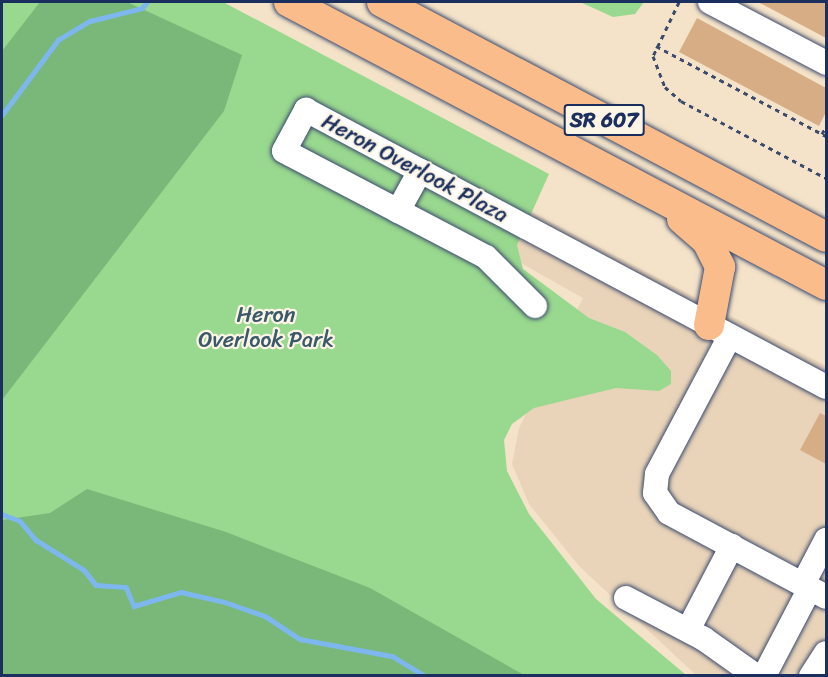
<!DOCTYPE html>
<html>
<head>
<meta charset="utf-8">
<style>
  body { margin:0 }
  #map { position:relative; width:828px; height:677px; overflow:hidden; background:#f4e3c8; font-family:Sriracha,sans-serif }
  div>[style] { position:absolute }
  .built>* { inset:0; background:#e9d4b9 }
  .green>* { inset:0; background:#99d88f }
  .forest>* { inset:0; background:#7ab87a }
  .stream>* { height:4.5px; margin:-2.25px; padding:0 2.25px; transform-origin:2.25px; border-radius:2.25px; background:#7db7ee }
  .building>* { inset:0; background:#d7ad86 }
  .path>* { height:3px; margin-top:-1.5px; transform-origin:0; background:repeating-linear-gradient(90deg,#3c4a6e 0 4.5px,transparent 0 9px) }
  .roads { filter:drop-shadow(0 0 2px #3c4a6e) drop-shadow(0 0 2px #3c4a6e) }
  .minor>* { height:24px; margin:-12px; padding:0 12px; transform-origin:12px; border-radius:12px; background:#fff }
  .major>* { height:30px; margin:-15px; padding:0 15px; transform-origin:15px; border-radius:15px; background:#fabc8b }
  span { translate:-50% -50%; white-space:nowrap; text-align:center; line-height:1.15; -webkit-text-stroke:4.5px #fcf5e5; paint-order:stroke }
  .shield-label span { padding:2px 4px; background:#fcf5e5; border:2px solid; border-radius:4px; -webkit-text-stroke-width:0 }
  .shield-label { font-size:21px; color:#1b2f5e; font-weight:700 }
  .street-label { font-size:22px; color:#1b2f5e }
  .park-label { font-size:22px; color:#3a596a }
  .frame { position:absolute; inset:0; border:3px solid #1b2f5e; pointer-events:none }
</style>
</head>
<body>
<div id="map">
  <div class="built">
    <div style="clip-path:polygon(528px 210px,826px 366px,826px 675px,696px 675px,579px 566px,529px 504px,512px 464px,519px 428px,583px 298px,505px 254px)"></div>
  </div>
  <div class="green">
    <div style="clip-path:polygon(2px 2px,223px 2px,549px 174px,517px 245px,523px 269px,589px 318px,625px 332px,657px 355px,671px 371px,671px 384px,659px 391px,616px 388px,534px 408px,512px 424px,504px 440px,507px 471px,529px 514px,596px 599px,686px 675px,2px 675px)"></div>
    <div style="clip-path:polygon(580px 2px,644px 2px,635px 14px,613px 17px)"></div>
  </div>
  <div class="forest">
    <div style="clip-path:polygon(40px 2px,127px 2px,242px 55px,224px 111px,2px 400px,2px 51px)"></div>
    <div style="clip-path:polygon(87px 489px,226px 532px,370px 588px,524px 675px,2px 675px,2px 520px,50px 513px)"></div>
  </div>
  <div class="stream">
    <div style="left:2px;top:115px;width:94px;rotate:-53.3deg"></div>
    <div style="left:58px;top:40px;width:37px;rotate:-31deg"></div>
    <div style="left:90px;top:21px;width:54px;rotate:-14deg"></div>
    <div style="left:142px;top:8px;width:8px;rotate:-50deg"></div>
    <div style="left:2px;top:514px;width:19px;rotate:21deg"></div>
    <div style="left:20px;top:521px;width:25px;rotate:50deg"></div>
    <div style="left:36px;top:540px;width:57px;rotate:32deg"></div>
    <div style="left:84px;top:570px;width:19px;rotate:51deg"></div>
    <div style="left:96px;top:585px;width:30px;rotate:4deg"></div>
    <div style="left:126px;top:587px;width:21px;rotate:67deg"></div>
    <div style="left:134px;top:606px;width:49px;rotate:-16.6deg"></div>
    <div style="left:181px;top:592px;width:45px;rotate:12.8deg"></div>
    <div style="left:225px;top:602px;width:42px;rotate:19.3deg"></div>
    <div style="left:265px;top:616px;width:42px;rotate:33.3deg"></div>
    <div style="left:300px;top:639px;width:94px;rotate:10.5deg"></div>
    <div style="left:392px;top:656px;width:39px;rotate:31deg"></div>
  </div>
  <div class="building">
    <div style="clip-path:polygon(758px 2px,826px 2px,826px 38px)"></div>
    <div style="clip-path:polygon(697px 18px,826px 88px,826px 112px,819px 126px,679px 52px)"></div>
    <div style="clip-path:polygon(820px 413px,826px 416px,826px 464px,800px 450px)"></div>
  </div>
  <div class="path">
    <div style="left:679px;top:2px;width:60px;rotate:115.7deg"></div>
    <div style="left:653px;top:56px;width:33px;rotate:69deg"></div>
    <div style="left:665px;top:87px;width:21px;rotate:41deg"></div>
    <div style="left:681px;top:101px;width:164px;rotate:28deg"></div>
    <div style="left:656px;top:46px;width:192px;rotate:27.9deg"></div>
    <div style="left:822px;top:134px;width:9px;rotate:-63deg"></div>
  </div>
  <div class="roads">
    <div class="minor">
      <div style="left:710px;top:2px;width:131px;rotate:27.7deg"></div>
      <div style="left:398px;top:211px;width:46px;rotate:-61.2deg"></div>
      <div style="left:535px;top:306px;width:69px;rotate:-135deg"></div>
      <div style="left:486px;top:257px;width:228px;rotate:-152.3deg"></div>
      <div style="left:284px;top:151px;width:47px;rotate:-61.8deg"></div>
      <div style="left:306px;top:110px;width:589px;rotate:28.04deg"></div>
      <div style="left:730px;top:336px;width:156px;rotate:117.9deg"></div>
      <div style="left:657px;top:474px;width:19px;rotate:96deg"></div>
      <div style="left:655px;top:493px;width:24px;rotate:55deg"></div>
      <div style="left:669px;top:513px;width:178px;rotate:28.1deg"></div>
      <div style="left:803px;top:584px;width:50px;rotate:-62.4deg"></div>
      <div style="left:626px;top:598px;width:88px;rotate:27.7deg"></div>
      <div style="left:704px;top:639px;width:64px;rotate:35.4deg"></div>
      <div style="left:688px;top:630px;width:95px;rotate:-62.4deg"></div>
      <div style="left:764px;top:676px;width:99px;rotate:-62.4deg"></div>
      <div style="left:811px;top:676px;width:27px;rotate:-57deg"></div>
    </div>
    <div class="major">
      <div style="left:289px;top:2px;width:607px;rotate:27.79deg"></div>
      <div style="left:382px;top:2px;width:502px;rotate:27.89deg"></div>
      <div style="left:682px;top:219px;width:33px;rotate:41deg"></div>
      <div style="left:707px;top:241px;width:29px;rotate:63deg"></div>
      <div style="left:720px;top:267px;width:59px;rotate:100.7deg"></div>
    </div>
  </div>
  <div class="shield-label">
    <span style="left:604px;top:120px">SR 607</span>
  </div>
  <div class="street-label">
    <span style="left:415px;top:168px;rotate:28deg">Heron Overlook Plaza</span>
  </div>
  <div class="park-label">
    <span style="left:266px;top:327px">Heron<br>Overlook Park</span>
  </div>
  <div class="frame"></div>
</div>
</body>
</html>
